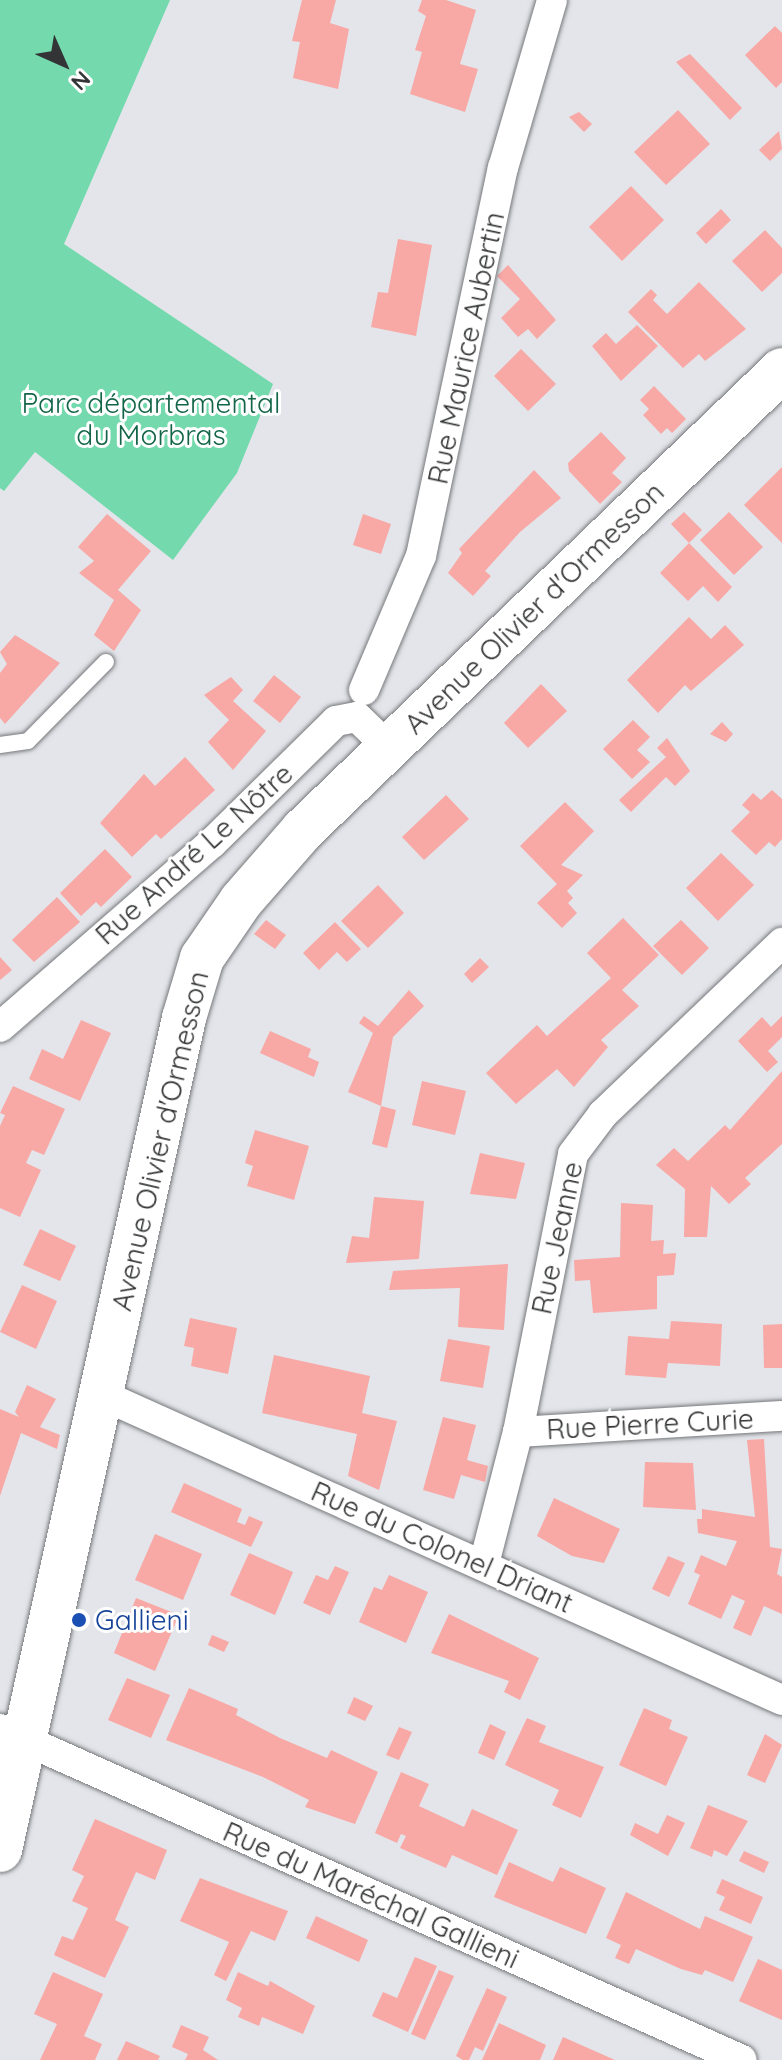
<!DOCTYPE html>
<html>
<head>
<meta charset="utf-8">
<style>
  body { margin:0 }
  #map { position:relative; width:782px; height:2060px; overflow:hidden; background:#e3e5ea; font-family:Quicksand,sans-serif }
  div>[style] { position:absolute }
  .green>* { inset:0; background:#74d9ad }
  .building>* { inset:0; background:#f8a8a5 }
  .roads { filter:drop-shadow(0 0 2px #76787b) drop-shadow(0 0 2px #76787b) }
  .lane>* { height:16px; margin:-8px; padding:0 8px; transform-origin:8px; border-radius:8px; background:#fff }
  .street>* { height:30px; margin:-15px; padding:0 15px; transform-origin:15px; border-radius:15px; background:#fff }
  .secondary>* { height:44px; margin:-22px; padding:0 22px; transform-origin:22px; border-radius:22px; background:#fff }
  .dots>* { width:22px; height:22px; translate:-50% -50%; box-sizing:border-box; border:4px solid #fff; border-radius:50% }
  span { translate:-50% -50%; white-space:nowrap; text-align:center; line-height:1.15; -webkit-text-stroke:6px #fff; paint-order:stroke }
  .street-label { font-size:28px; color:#333435 }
  .park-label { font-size:28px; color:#136548 }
  .transit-label { font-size:28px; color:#164399 }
  .left { translate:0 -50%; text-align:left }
  .north { position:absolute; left:24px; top:24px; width:80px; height:80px; -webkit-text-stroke:6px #fff; paint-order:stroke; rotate:135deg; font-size:22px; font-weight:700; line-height:32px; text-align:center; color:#333435 }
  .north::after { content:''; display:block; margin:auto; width:28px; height:36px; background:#333435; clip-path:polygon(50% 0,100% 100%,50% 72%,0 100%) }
</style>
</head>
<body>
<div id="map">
  <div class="green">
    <div style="clip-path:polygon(0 0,170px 0,64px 244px,273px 384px,237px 473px,173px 560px,35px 452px,4px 491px,0 488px)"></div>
  </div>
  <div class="building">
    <div style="clip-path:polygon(302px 0,336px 0,330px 23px,349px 29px,338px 89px,293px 78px,300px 42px,292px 41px)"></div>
    <div style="clip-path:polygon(422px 0,446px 0,476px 10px,460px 64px,478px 69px,465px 112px,410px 94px,422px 52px,415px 50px,426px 16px,418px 11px)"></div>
    <div style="clip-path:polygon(775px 26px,782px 33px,782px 82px,776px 88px,745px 55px)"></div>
    <div style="clip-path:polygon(690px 54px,742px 108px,730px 120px,676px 62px)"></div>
    <div style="clip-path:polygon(678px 110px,710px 144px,666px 185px,634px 152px)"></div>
    <div style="clip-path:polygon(579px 112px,592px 124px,584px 132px,569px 117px)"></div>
    <div style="clip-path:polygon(779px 131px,782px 149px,770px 161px,759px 150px)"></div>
    <div style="clip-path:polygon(631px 186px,664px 220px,622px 261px,589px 227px)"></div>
    <div style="clip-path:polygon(721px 209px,731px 220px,706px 244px,696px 233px)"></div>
    <div style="clip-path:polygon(765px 230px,782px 248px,782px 273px,762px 292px,732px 261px)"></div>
    <div style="clip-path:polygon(398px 239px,432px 245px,416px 336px,371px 327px,378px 292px,388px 293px)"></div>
    <div style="clip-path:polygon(508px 265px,556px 320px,537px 339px,528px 329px,518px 337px,501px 318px,520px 299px,497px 276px)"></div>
    <div style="clip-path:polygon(699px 282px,746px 329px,705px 361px,699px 354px,683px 368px,628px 312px,651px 289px,657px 295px,653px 300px,667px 314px)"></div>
    <div style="clip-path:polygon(637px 325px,658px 346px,621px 381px,592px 346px,606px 333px,616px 344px)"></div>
    <div style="clip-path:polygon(521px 349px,556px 384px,528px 411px,494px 376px)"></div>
    <div style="clip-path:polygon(654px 386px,686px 419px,672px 433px,667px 428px,661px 434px,643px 415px,649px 409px,640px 400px)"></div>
    <div style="clip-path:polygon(601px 432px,626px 458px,612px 473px,622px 482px,600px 504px,569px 471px,568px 463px)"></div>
    <div style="clip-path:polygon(782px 467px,782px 543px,744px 505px)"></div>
    <div style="clip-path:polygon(534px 470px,561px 498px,520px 532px,485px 571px,491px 576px,473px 596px,448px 573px,462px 553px,459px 549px)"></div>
    <div style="clip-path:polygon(684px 512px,702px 530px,689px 543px,671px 524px)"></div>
    <div style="clip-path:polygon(729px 512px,763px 547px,734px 575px,700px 540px)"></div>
    <div style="clip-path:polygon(107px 514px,151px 551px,118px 590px,141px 610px,114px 651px,94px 635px,114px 600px,79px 573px,94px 561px,78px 547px)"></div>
    <div style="clip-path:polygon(363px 514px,391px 524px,381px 554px,353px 545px)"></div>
    <div style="clip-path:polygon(689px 543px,732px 587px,718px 602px,703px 586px,688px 601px,660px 573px)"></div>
    <div style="clip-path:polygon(689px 617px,711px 639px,725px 625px,744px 645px,691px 691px,685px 685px,658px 713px,627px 680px)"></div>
    <div style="clip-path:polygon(15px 635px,60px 663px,5px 724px,0 718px,0 673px,7px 664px,0 652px)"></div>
    <div style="clip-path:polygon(274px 675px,301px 697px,280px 723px,253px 701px)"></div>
    <div style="clip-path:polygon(231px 677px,243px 690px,233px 701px,266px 731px,233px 770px,208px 742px,229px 720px,204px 695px)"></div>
    <div style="clip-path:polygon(541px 684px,567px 711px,528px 748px,504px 723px)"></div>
    <div style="clip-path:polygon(633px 720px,650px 737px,637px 750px,650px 762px,632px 779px,603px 749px)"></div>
    <div style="clip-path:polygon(722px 722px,733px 734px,726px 742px,710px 734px)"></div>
    <div style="clip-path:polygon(667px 738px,690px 771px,675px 786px,666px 777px,631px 812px,619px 800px,666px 757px,657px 748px)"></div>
    <div style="clip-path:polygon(185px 757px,215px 790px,161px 839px,156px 834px,132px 857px,100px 823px,144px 774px,155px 786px)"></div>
    <div style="clip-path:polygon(772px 790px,782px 799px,782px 839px,775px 847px,769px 842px,756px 855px,731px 831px,750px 812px,742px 805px,753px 793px,761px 800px)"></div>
    <div style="clip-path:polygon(446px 795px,469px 819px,424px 860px,402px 837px)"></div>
    <div style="clip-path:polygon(565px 802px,594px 831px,561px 865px,583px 875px,567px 891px,573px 898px,568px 903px,577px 913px,562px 928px,537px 903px,557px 884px,520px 846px)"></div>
    <div style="clip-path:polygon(105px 849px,132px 877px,101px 907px,96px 902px,81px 916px,60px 893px)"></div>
    <div style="clip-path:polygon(721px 853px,754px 885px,718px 921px,686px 888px)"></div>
    <div style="clip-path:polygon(378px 885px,404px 913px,368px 948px,341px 921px)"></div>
    <div style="clip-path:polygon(57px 897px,80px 922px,34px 962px,12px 940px)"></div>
    <div style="clip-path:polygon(623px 918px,659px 955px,622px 990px,639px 1006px,601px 1040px,608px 1047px,574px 1087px,557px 1069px,516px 1104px,486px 1073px,537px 1025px,547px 1036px,611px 978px,587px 953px)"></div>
    <div style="clip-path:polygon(266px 920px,286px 935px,275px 949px,254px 934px)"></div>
    <div style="clip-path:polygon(681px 920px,709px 948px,682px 975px,653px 946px)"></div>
    <div style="clip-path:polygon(335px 922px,361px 949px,347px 962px,337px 952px,319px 970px,303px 953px)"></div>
    <div style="clip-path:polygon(0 957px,12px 970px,0 980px)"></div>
    <div style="clip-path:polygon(480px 958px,489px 967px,472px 983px,464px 974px)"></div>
    <div style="clip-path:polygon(409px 990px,424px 1006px,393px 1037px,381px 1106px,348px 1092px,373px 1033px,359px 1023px,364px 1016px,378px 1026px)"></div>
    <div style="clip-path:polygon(782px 1016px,782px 1037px,768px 1051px,778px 1062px,767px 1072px,738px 1041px,762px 1017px,771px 1027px)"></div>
    <div style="clip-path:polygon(81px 1020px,111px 1033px,80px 1101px,29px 1079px,42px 1049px,63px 1059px)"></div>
    <div style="clip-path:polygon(270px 1031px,311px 1049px,308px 1057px,319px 1062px,314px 1077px,260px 1053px)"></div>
    <div style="clip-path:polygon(782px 1071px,782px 1144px,745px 1178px,751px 1184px,729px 1204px,711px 1186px,707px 1237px,684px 1237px,685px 1189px,656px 1165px,674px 1148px,688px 1161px,725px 1125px,730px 1130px)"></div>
    <div style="clip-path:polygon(422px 1081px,466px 1091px,455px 1135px,412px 1125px)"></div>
    <div style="clip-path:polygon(13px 1086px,65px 1109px,44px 1155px,32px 1150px,26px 1163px,41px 1170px,20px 1217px,0 1208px,0 1126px,5px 1115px,0 1113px)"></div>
    <div style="clip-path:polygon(381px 1106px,396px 1110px,387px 1148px,372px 1144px)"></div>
    <div style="clip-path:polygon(255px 1130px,309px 1146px,294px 1200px,247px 1186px,253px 1166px,245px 1163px)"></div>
    <div style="clip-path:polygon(480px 1153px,525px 1163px,516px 1199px,470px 1194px)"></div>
    <div style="clip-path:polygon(374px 1197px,424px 1201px,419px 1259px,346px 1263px,352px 1236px,369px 1238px)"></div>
    <div style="clip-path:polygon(621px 1203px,653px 1205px,651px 1241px,664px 1240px,663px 1254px,676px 1253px,674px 1275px,657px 1276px,657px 1309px,593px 1313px,590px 1280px,575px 1281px,574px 1260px,620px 1257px)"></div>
    <div style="clip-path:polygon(40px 1229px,76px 1246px,60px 1281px,23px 1265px)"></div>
    <div style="clip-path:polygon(508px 1264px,504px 1330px,458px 1327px,460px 1288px,389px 1290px,393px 1271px)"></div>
    <div style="clip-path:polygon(22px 1285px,57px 1301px,36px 1349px,0 1332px)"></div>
    <div style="clip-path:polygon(190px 1318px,237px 1328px,228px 1374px,191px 1366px,194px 1348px,184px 1346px)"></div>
    <div style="clip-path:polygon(671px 1321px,722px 1324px,720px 1366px,668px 1363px,666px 1378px,625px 1375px,628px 1336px,669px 1339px)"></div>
    <div style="clip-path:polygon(782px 1324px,782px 1368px,764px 1368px,763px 1325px)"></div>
    <div style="clip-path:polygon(448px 1339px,490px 1346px,483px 1388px,440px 1381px)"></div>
    <div style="clip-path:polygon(274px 1355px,370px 1376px,362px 1413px,397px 1421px,379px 1490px,348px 1476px,357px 1434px,262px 1413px)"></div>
    <div style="clip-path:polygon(27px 1385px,56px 1399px,40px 1427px,60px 1435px,57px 1449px,21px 1433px,0 1496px,0 1409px,19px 1417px,15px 1412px)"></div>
    <div style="clip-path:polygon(443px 1417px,476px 1425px,467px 1460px,488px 1466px,485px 1482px,461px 1475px,454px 1499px,423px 1490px)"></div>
    <div style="clip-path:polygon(764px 1439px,770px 1547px,782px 1549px,777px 1574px,782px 1577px,782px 1614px,764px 1606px,751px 1636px,733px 1628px,745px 1601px,732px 1595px,721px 1619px,688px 1604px,700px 1575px,694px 1572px,701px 1555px,726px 1566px,737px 1541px,698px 1533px,697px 1519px,702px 1519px,702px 1509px,755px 1517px,747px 1440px)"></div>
    <div style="clip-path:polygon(645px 1462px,693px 1463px,696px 1510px,643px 1507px)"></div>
    <div style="clip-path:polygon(184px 1483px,242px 1509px,237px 1522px,245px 1525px,249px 1516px,263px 1522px,251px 1547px,171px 1512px)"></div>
    <div style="clip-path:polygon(554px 1498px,620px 1529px,604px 1563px,572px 1556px,537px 1536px)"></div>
    <div style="clip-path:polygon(155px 1534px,202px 1554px,183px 1600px,135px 1580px)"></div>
    <div style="clip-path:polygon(249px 1553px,293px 1572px,275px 1615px,230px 1595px)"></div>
    <div style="clip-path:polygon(668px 1556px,685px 1563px,669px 1597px,652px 1589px)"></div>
    <div style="clip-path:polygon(335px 1566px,349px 1572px,330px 1615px,303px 1603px,316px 1575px,328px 1580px)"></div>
    <div style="clip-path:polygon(389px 1575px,428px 1592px,406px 1643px,359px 1622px,374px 1587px,382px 1590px)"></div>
    <div style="clip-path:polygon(136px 1598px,179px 1615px,155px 1671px,114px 1653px)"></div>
    <div style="clip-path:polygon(449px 1614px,539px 1658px,520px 1700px,504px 1692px,509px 1681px,431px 1653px)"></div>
    <div style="clip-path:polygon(212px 1635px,229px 1642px,224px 1652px,208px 1645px)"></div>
    <div style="clip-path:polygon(127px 1678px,170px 1695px,151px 1738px,108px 1720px)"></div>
    <div style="clip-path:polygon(189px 1688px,238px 1709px,236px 1715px,280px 1738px,327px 1758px,331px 1750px,378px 1772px,355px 1824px,305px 1807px,309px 1800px,263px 1777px,166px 1740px)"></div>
    <div style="clip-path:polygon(354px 1697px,373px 1706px,365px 1721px,347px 1713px)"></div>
    <div style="clip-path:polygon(644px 1708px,672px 1720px,669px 1729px,688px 1737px,666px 1786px,619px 1765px)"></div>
    <div style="clip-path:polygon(527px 1718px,546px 1726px,539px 1742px,604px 1767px,581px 1818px,552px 1805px,559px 1790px,505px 1765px)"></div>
    <div style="clip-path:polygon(490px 1724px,506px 1732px,494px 1760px,478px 1753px)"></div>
    <div style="clip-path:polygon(399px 1727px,412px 1732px,399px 1760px,386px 1755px)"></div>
    <div style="clip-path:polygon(765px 1734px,782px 1745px,765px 1783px,747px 1775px)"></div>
    <div style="clip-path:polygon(401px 1772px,429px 1784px,419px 1806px,464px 1827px,472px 1809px,518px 1830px,497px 1875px,452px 1855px,446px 1868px,400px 1848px,406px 1836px,401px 1834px,397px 1843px,375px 1833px)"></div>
    <div style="clip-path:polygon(708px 1805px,748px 1821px,727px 1856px,714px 1850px,712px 1857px,690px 1848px)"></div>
    <div style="clip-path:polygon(667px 1815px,685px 1823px,668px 1856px,630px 1835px,635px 1823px,658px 1834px)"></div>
    <div style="clip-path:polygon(95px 1819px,167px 1850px,155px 1880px,136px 1872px,115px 1920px,129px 1927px,105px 1978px,54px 1955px,62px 1936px,73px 1940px,88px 1908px,72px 1901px,84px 1876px,72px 1870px)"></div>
    <div style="clip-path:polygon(744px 1851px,769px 1862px,764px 1873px,739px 1861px)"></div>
    <div style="clip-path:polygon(509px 1862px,553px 1882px,560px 1867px,606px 1888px,586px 1934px,494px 1897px)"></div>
    <div style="clip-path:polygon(200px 1878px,288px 1911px,275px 1941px,251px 1931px,226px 1981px,214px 1975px,229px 1942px,180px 1921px)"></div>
    <div style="clip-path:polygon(722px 1879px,763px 1897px,751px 1924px,719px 1910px,725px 1897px,716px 1893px)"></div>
    <div style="clip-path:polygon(626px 1892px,700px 1929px,705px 1916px,753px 1937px,733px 1982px,705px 1970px,702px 1975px,681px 1969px,636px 1949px,629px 1964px,615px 1958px,621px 1945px,606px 1938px)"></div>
    <div style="clip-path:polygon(316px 1916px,368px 1940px,359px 1962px,306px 1938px)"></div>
    <div style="clip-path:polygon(415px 1957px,437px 1966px,408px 2032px,372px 2016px,383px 1992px,397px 1998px)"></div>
    <div style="clip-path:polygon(758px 1959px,782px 1970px,782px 2020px,739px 2001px)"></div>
    <div style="clip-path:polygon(439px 1970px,454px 1976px,425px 2040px,411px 2034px)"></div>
    <div style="clip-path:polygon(53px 1972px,103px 1994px,84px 2036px,102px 2044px,95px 2060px,40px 2060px,57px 2024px,34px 2014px)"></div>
    <div style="clip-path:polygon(238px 1972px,268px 1986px,270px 1981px,315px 2006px,303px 2034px,262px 2017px,259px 2026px,238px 2017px,242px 2008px,226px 2000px)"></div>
    <div style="clip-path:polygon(487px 1988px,507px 1997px,483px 2051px,475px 2047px,469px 2060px,463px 2060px,456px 2056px)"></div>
    <div style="clip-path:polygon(499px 2023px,546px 2045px,540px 2060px,482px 2060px)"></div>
    <div style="clip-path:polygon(181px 2025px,209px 2037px,203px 2050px,218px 2060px,185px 2060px,188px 2054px,172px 2047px)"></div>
    <div style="clip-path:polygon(563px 2037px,615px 2060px,553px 2060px)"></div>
    <div style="clip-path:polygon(126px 2041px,160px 2056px,158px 2060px,117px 2060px)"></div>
  </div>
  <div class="roads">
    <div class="lane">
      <div style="left:0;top:745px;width:28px;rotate:-8deg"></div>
      <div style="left:28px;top:741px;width:111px;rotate:-45.4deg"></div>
    </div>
    <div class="street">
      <div style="left:364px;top:690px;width:146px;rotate:-67deg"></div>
      <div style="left:421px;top:556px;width:397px;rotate:-78.1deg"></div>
      <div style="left:503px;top:168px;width:175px;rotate:-73.7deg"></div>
      <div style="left:0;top:1027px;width:281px;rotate:-41deg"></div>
      <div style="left:212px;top:843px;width:174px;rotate:-44.5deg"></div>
      <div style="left:336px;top:721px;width:21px;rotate:-11deg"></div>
      <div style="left:357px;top:717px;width:45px;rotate:44.1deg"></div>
      <div style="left:102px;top:1395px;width:745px;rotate:24.16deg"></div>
      <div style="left:518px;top:1432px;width:264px;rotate:-3.5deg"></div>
      <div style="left:484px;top:1564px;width:136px;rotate:-75.6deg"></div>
      <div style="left:518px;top:1432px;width:283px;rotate:-78.8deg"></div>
      <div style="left:573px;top:1154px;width:50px;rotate:-53.1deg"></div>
      <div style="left:603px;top:1114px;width:248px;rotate:-43.7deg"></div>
      <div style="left:0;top:1729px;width:812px;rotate:24.04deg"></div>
    </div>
    <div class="secondary">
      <div style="left:0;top:1850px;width:852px;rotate:-77.53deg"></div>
      <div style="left:184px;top:1018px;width:63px;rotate:-73.3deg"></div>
      <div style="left:202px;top:958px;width:69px;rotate:-55.6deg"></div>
      <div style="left:241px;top:901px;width:94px;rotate:-48.9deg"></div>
      <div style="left:303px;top:830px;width:664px;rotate:-43.84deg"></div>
    </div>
  </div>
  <div class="dots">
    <div style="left:79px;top:1620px;background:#1a4fb4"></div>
  </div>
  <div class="street-label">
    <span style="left:466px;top:348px;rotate:-78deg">Rue Maurice Aubertin</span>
    <span style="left:534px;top:608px;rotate:-44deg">Avenue Olivier d'Ormesson</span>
    <span style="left:194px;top:854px;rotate:-42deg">Rue André Le Nôtre</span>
    <span style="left:160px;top:1141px;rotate:-77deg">Avenue Olivier d'Ormesson</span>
    <span style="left:557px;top:1238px;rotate:-78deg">Rue Jeanne</span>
    <span style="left:650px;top:1424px;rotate:-3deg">Rue Pierre Curie</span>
    <span style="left:442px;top:1547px;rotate:24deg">Rue du Colonel Driant</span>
    <span style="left:371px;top:1895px;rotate:24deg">Rue du Maréchal Gallieni</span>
  </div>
  <div class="park-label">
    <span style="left:151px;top:419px">Parc départemental<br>du Morbras</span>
  </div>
  <div class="transit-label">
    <span class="left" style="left:95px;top:1620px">Gallieni</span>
  </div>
  <div class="north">N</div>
</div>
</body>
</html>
